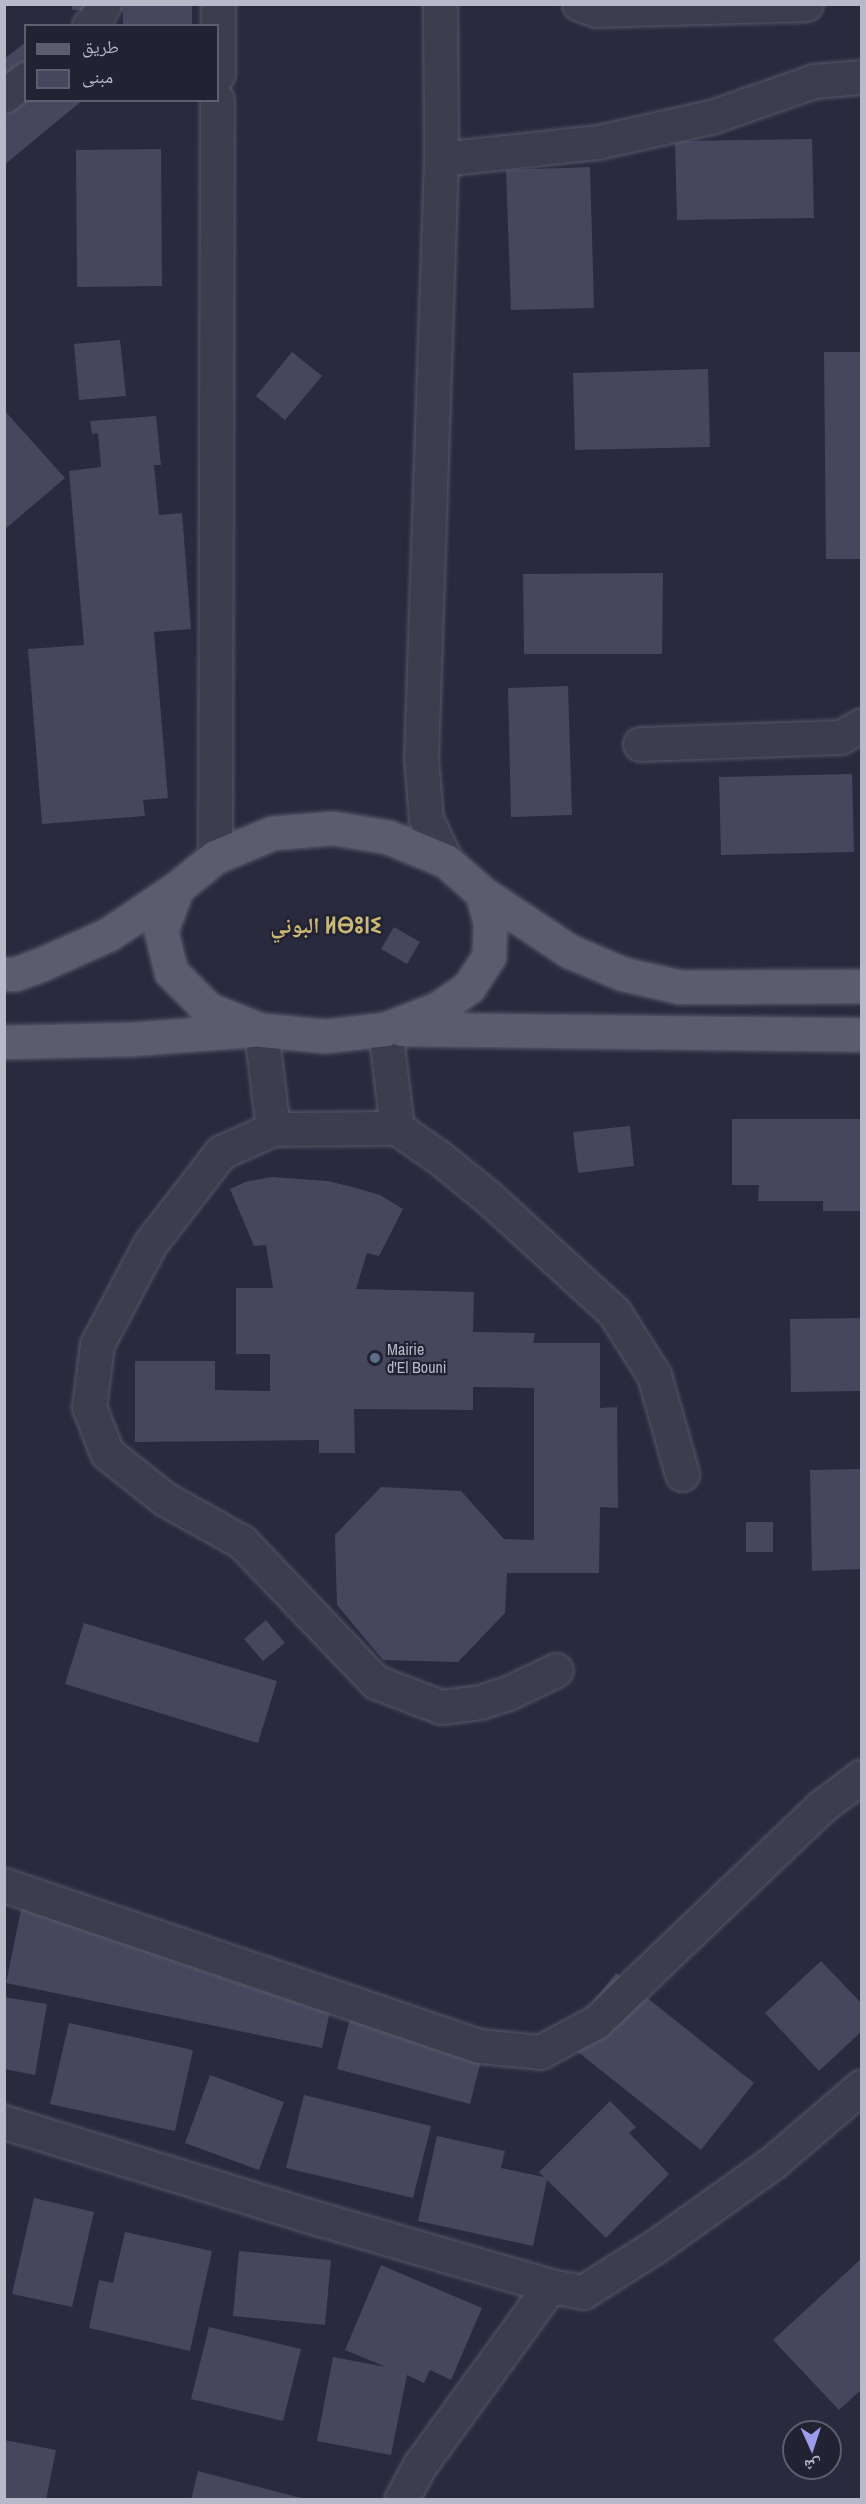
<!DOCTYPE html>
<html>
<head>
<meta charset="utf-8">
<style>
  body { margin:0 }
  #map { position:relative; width:866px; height:2504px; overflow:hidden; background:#292a3e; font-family:"Archivo Narrow","Noto Naskh Arabic","Noto Sans Tifinagh",sans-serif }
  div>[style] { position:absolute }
  .building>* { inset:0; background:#46475d }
  .roads { filter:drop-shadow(0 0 2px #585869) drop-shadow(0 0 2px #585869) }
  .minor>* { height:33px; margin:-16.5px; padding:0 16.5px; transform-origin:16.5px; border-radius:16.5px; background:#3d3d4e }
  .major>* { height:33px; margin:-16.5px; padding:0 16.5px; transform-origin:16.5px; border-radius:16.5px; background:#5b5c6e }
  .dots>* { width:16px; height:16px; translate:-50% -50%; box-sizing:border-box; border:3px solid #223; border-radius:50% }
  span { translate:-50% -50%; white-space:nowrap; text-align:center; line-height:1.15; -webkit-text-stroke:4.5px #223; paint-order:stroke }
  .poi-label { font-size:16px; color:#b9b9c9 }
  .left { translate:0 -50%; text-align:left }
  .district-label { font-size:22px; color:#c9b974; font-weight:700 }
  .frame { position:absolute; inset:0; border:6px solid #b9b9c9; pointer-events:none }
  .legend { position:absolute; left:24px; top:24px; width:195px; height:78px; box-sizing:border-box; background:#223; border:2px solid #5e5e6f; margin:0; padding:8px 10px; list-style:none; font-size:18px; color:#b9b9c9 }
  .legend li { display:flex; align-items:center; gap:12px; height:30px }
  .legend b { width:30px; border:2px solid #5e5e6f }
  .north { position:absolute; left:782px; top:2420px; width:60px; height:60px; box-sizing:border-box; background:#223; border:2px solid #5e5e6f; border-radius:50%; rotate:177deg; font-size:16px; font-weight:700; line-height:24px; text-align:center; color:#b9b9c9 }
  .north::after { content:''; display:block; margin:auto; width:21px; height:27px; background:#9c9ceb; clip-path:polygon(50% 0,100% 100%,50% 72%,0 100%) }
</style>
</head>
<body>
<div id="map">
  <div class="building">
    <div style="clip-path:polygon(72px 4px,192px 4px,192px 26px,123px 26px,123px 11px,72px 10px)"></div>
    <div style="clip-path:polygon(26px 42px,26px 100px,83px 100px,4px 165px,4px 59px)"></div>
    <div style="clip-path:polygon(812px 139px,814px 218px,677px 220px,675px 141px)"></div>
    <div style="clip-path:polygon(161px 149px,162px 286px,77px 287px,76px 150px)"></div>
    <div style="clip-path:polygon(590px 167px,594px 308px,511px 310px,506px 170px)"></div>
    <div style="clip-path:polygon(120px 340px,126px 396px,79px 400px,74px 344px)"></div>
    <div style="clip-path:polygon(292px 352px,322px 376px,285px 420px,256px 396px)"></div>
    <div style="clip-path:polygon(824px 352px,862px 352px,862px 559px,826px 559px)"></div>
    <div style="clip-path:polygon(708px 369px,710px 447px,575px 450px,573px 373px)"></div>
    <div style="clip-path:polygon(4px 410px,65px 478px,4px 530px)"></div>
    <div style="clip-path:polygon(156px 416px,161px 465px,154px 465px,159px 515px,182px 513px,191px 629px,154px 632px,168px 798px,143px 800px,145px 816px,42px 824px,28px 649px,84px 645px,69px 471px,101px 467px,98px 433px,92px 434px,90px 421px)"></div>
    <div style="clip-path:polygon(663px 573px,662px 654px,524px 654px,523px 574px)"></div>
    <div style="clip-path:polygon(568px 686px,572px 815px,511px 817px,508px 688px)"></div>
    <div style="clip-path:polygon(852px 774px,854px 852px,721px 855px,719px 777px)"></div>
    <div style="clip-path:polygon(394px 927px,420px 942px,407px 964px,381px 949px)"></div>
    <div style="clip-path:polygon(732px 1119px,862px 1119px,862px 1211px,823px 1211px,823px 1201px,758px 1201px,759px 1185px,732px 1185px)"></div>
    <div style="clip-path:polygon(630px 1126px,634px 1166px,578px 1173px,573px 1132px)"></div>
    <div style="clip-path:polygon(272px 1177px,328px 1181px,356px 1188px,380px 1195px,403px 1209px,379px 1256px,367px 1253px,356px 1289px,474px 1292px,473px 1332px,535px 1333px,533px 1343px,600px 1343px,600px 1408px,617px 1407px,618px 1508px,600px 1507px,599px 1573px,507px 1573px,505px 1613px,458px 1662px,383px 1660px,337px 1605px,335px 1535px,381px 1487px,461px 1491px,504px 1539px,534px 1540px,534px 1388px,473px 1387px,473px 1410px,354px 1409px,355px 1453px,319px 1453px,319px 1440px,135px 1442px,135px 1361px,215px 1361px,215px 1390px,270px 1391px,270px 1354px,236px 1354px,236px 1288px,273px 1288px,266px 1245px,254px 1246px,230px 1189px,245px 1182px)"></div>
    <div style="clip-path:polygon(862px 1318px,862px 1391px,791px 1392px,790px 1319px)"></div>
    <div style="clip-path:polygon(862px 1469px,862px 1569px,812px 1571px,810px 1470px)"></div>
    <div style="clip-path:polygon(746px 1522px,773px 1522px,773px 1552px,746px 1552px)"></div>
    <div style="clip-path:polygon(266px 1620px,285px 1643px,263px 1661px,244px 1639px)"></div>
    <div style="clip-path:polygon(84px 1623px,277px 1681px,258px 1743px,65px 1684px)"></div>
    <div style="clip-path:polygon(22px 1905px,336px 1984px,322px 2048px,6px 1983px)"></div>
    <div style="clip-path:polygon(821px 1961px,862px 2004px,862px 2031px,819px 2071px,765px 2013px)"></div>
    <div style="clip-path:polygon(616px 1973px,754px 2083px,701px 2150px,563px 2040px)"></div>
    <div style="clip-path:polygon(4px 1997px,47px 2004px,35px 2075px,4px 2069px)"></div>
    <div style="clip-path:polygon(352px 2011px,485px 2045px,470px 2104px,337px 2069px)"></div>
    <div style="clip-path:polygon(69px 2023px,193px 2050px,175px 2131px,50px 2104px)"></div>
    <div style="clip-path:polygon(210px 2075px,284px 2102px,259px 2170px,185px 2143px)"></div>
    <div style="clip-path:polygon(304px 2095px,431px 2126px,413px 2198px,286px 2168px)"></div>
    <div style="clip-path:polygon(610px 2101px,636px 2127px,629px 2133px,669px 2174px,606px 2238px,547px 2180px,533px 2246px,418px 2221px,437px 2136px,505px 2151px,501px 2168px,544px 2177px,539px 2172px)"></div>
    <div style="clip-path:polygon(34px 2198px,94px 2212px,72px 2307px,12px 2294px)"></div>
    <div style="clip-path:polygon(125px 2232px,212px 2251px,190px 2351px,89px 2328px,99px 2280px,113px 2283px)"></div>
    <div style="clip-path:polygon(239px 2251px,331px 2260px,325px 2325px,233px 2316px)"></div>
    <div style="clip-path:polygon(862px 2258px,862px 2389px,839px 2410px,773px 2340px)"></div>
    <div style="clip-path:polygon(381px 2265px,482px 2308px,451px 2380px,430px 2370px,424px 2383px,407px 2375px,391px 2455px,317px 2441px,333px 2357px,386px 2367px,345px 2350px)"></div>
    <div style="clip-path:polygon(209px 2327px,301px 2349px,283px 2421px,191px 2399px)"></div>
    <div style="clip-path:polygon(4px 2440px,56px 2450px,46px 2500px,4px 2500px)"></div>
    <div style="clip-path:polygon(198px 2471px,305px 2499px,305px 2500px,191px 2500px)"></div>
  </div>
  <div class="roads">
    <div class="minor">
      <div style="left:440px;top:4px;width:155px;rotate:89.6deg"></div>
      <div style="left:441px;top:159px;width:599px;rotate:91.91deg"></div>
      <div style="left:421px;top:758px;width:61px;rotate:85.3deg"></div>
      <div style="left:426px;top:819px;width:47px;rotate:64.5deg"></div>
      <div style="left:579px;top:4px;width:18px;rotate:19deg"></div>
      <div style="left:596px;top:10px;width:210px;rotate:-1.6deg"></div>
      <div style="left:89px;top:26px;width:10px;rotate:-45deg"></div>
      <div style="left:96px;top:19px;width:17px;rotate:-62deg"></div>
      <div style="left:218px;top:74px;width:70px;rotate:-90deg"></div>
      <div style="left:4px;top:96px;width:28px;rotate:-38deg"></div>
      <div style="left:441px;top:159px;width:158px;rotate:-6.2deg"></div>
      <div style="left:598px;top:142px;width:119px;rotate:-12.6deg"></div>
      <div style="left:714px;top:116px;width:106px;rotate:-19.3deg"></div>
      <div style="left:814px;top:81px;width:48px;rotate:-4.8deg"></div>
      <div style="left:640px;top:744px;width:201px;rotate:-2deg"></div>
      <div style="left:841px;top:737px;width:24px;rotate:-30deg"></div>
      <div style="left:215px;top:857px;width:757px;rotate:-89.85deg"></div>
      <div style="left:385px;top:1029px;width:100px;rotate:83.1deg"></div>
      <div style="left:397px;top:1128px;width:52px;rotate:34.9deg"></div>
      <div style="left:440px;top:1158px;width:62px;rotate:39.1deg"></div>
      <div style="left:488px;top:1197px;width:171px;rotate:42.4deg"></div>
      <div style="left:614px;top:1312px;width:75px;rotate:57.6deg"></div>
      <div style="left:654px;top:1375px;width:103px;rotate:74.2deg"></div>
      <div style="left:261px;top:1030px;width:100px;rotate:83.1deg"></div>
      <div style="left:273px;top:1129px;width:57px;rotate:156.1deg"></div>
      <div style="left:221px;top:1152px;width:116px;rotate:127.7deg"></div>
      <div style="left:150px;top:1244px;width:113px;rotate:117.9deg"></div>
      <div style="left:97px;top:1344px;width:64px;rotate:97.2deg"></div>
      <div style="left:89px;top:1407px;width:49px;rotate:68.6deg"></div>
      <div style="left:107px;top:1453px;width:74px;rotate:38.4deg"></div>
      <div style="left:165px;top:1499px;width:88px;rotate:29.2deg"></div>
      <div style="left:242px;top:1542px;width:194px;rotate:46.3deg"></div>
      <div style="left:376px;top:1682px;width:70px;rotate:21deg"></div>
      <div style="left:441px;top:1707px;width:39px;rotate:-7deg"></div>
      <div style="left:480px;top:1702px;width:29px;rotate:-18deg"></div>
      <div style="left:508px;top:1693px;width:53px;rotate:-25.6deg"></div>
      <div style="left:273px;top:1129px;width:124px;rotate:-0.5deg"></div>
      <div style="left:4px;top:1885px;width:502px;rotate:18.72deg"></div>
      <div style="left:479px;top:2046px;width:61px;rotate:5.6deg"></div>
      <div style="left:540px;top:2052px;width:64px;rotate:-28.2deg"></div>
      <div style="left:596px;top:2022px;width:311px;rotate:-43.7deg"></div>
      <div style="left:821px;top:1807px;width:51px;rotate:-37.1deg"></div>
      <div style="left:4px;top:2122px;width:331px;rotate:17.1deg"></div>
      <div style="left:320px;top:2219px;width:240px;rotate:16.2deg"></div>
      <div style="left:550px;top:2286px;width:34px;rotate:10deg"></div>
      <div style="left:583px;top:2292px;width:88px;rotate:-32.4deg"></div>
      <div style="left:657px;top:2245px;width:141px;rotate:-35.5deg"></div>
      <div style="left:772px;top:2163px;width:118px;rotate:-40.5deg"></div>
      <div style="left:401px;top:2500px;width:40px;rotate:-62deg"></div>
      <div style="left:420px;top:2465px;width:221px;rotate:-54deg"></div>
    </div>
    <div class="major">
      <div style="left:333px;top:828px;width:56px;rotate:9.3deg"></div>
      <div style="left:388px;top:837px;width:63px;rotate:22.5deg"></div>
      <div style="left:446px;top:861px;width:48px;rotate:41.6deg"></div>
      <div style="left:482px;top:893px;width:31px;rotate:75deg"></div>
      <div style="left:490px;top:923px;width:33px;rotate:92deg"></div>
      <div style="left:489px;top:956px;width:37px;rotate:123deg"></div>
      <div style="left:469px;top:987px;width:39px;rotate:145deg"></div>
      <div style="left:437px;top:1009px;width:56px;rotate:159deg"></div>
      <div style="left:385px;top:1029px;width:59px;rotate:173.2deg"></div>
      <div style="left:326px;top:1036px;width:65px;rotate:-174.7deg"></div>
      <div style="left:261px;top:1030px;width:57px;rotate:-158.4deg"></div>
      <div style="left:208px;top:1009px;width:52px;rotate:-135deg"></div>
      <div style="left:171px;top:972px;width:42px;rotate:-103.7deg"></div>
      <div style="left:161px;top:931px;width:46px;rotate:-69.6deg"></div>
      <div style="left:177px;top:888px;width:49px;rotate:-39.2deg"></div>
      <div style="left:215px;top:857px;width:62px;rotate:-22.8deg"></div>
      <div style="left:272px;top:833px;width:61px;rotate:-4.7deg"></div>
      <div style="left:482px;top:893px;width:105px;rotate:33.7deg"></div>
      <div style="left:569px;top:951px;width:59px;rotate:23.1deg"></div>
      <div style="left:623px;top:974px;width:58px;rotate:12.8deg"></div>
      <div style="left:680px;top:987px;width:182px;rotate:-0.3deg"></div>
      <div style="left:4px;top:974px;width:11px"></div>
      <div style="left:15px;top:974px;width:29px;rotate:-20deg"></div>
      <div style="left:42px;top:964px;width:73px;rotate:-24.1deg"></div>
      <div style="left:109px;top:934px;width:82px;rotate:-34.1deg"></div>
      <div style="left:402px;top:1029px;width:460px;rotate:0.7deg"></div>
      <div style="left:4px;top:1042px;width:127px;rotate:-1.4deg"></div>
      <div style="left:131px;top:1039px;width:120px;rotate:-4.3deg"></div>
    </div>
  </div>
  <div class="dots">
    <div style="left:375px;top:1358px;background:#5c6f8a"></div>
  </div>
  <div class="poi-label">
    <span class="left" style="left:387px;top:1358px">Mairie<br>d'El Bouni</span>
  </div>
  <div class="district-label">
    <span style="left:326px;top:926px">البوني ⵍⴱⵓⵏⵉ</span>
  </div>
  <div class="frame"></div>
  <ul class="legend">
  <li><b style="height:8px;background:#5b5c6e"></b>طريق</li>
  <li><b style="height:16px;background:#46475d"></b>مبنى</li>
  </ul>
  <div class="north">ش</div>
</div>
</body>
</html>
